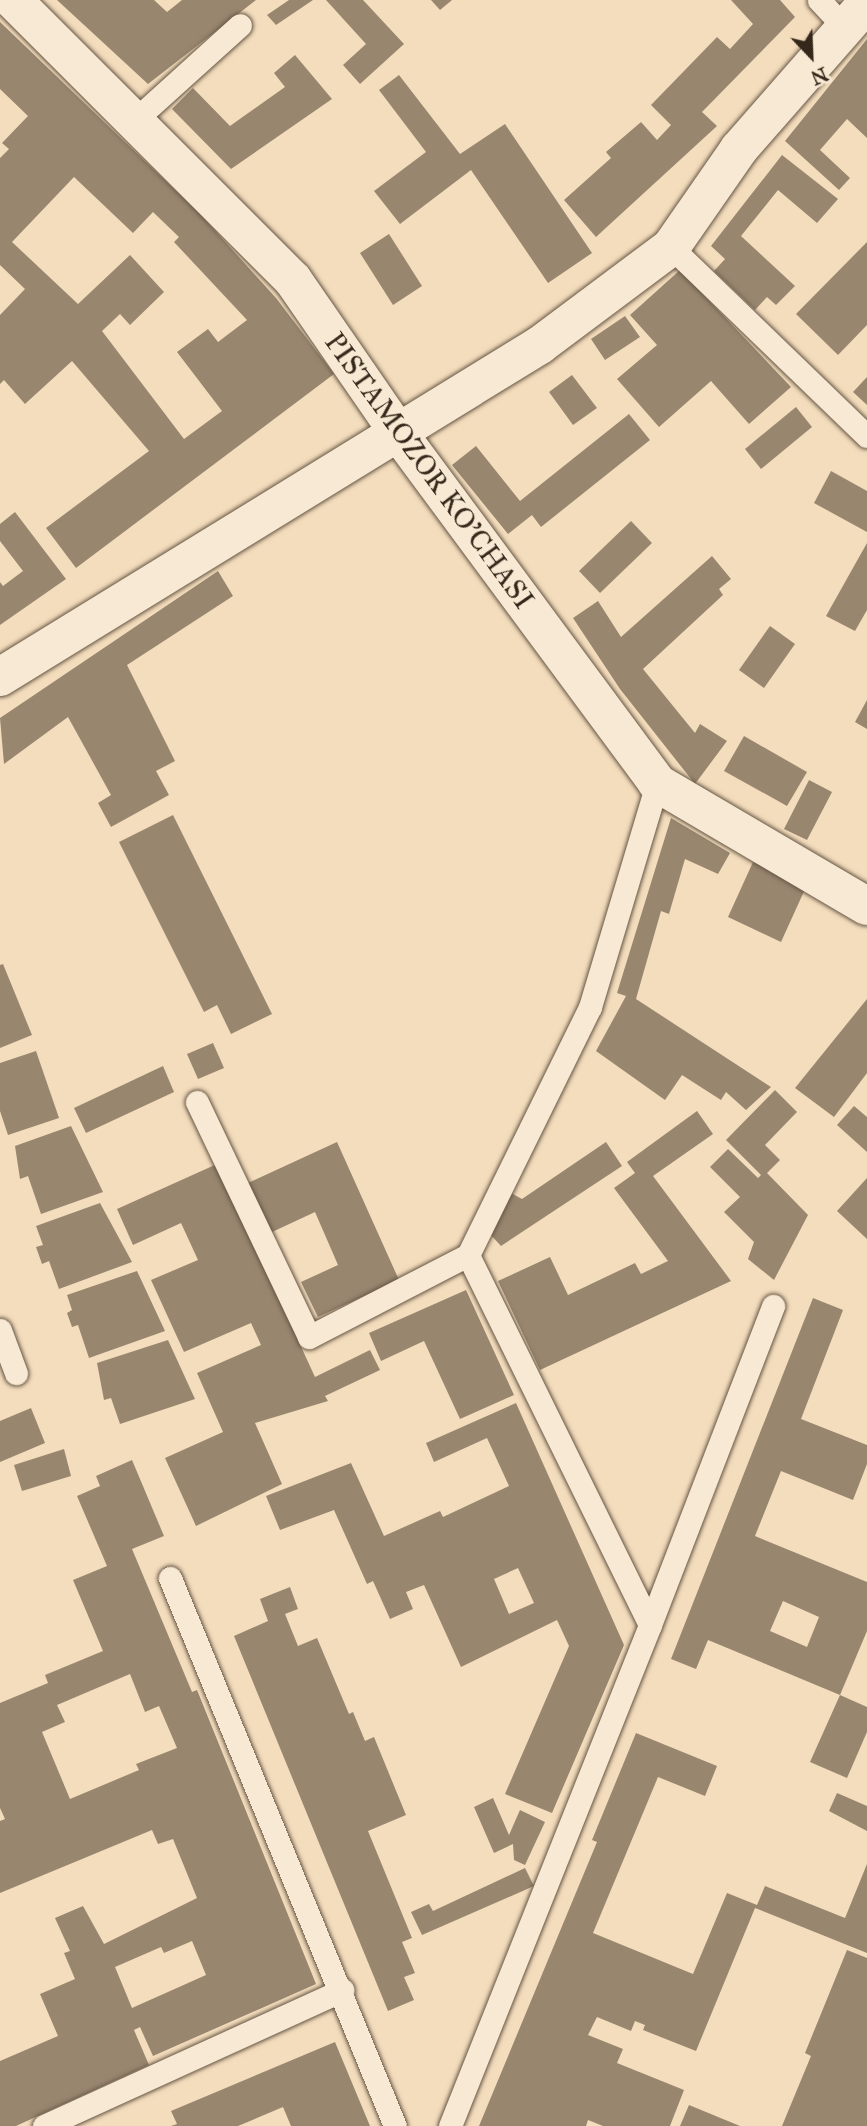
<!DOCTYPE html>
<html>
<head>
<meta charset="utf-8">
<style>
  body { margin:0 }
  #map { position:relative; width:867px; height:2126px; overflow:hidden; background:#f4ddbd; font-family:"IM FELL Great Primer",serif }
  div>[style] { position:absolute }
  .building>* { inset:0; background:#98866f }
  .roads { filter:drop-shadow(0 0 2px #655543) drop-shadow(0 0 2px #655543) }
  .service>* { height:23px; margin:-11.5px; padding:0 11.5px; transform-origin:11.5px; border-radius:11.5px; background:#f8e9d4 }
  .tertiary>* { height:38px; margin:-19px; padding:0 19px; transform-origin:19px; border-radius:19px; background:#f8e9d4 }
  span { translate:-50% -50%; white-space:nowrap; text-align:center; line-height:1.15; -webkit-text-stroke:5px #f8e9d4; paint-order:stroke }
  .street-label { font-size:28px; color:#35281a }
  .north { position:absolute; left:776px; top:21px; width:70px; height:70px; -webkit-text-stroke:5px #f8e9d4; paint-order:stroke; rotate:157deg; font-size:19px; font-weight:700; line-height:28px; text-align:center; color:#35281a }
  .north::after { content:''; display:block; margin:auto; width:24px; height:32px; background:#35281a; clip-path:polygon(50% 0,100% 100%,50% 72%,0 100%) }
</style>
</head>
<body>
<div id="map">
  <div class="building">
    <div style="clip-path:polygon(57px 0,154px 0,167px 12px,182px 0,256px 0,148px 84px)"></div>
    <div style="clip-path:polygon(289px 0,313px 0,276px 25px,267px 15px)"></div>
    <div style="clip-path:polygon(326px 0,363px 0,404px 44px,360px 84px,343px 65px,366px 44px)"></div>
    <div style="clip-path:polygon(431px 0,452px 0,440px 10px)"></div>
    <div style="clip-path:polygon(731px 0,780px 0,795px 17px,702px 112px,717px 126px,596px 237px,564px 200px,611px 158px,606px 152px,641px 122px,657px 140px,671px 125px,651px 105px,717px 37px,730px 49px,753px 24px)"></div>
    <div style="clip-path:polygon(evenodd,0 22px,200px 214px,276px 298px,334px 374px,76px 568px,46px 528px,149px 451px,72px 361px,25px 404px,4px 380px,0 384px,0 315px,25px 289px,0 265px,0 158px,9px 149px,2px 143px,28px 116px,0 89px,0 22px,74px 177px,133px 233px,153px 212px,179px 237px,174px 242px,247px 320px,218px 342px,208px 329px,177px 352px,222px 411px,184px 439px,102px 331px,120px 314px,130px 325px,164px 292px,130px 255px,78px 304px,12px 242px,74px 177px)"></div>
    <div style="clip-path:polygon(867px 39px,867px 138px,847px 119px,820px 150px,850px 178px,839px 190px,785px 141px)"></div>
    <div style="clip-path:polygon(295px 55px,332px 99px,231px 169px,172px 109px,193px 88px,230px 126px,285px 87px,274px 73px)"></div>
    <div style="clip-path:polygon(399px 75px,460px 154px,505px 124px,592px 253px,548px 283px,471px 170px,400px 224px,374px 191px,426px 152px,379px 90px)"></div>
    <div style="clip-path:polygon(782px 155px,838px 199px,817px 223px,778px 190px,741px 236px,795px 286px,776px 305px,767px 297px,755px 310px,714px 271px,725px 259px,711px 246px)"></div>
    <div style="clip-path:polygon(389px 234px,422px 286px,393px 305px,360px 253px)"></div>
    <div style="clip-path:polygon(867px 242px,867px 325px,838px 355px,796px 314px)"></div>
    <div style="clip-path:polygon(680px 270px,791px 387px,749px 424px,711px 381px,659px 427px,617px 379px,657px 345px,630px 315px)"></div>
    <div style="clip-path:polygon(625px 316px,640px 337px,605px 360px,591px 339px)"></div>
    <div style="clip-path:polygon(572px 375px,597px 408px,573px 425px,549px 392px)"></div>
    <div style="clip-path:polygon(867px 377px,867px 405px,853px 392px)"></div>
    <div style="clip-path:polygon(796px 407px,812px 427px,761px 469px,745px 449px)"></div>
    <div style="clip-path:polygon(629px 414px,650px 440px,541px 527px,532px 515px,508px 534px,452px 465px,476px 446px,520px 501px)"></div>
    <div style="clip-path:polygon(831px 471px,867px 491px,867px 532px,814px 503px)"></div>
    <div style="clip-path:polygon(15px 512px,66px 579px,0 625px,0 582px,3px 586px,23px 571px,0 541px,0 524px)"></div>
    <div style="clip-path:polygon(631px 521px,652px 543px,600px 593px,579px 571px)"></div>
    <div style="clip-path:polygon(867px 543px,867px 610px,855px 631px,826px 616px)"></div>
    <div style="clip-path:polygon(712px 556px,731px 579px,719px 589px,723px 595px,643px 669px,695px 733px,700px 724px,727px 741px,695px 784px,620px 689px,573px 618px,598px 601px,621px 637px)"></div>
    <div style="clip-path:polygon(218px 571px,233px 596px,127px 665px,175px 761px,156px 771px,169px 795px,111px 827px,98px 803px,111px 795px,68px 717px,4px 764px,0 718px)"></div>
    <div style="clip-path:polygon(770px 626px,795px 644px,764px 688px,739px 670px)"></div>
    <div style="clip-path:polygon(867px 700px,867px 729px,855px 722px)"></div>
    <div style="clip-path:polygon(744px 736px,807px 772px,787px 806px,724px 771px)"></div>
    <div style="clip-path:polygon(809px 780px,832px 792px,807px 840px,784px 829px)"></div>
    <div style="clip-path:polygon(173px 815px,272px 1014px,231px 1034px,217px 1005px,204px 1012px,119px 842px)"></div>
    <div style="clip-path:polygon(671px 818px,730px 853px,718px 874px,685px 859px,669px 914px,661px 911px,636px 999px,771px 1087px,746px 1110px,726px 1092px,721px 1100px,682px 1075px,665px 1100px,596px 1051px,626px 996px,617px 993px)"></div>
    <div style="clip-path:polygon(753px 862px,806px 887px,781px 942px,728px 917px)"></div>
    <div style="clip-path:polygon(3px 964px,32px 1035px,0 1048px,0 965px)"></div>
    <div style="clip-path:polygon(867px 999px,867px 1073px,834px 1117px,795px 1088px)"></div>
    <div style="clip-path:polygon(213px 1043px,224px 1068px,198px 1079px,187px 1054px)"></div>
    <div style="clip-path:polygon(36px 1051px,59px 1118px,8px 1135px,0 1111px,0 1063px)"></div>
    <div style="clip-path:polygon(163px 1066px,174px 1092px,86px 1133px,74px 1108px)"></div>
    <div style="clip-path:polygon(775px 1090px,797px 1112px,765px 1145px,780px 1160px,767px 1173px,808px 1215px,774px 1280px,748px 1259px,754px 1242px,724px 1212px,740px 1197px,710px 1167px,728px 1149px,758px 1178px,761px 1175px,726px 1140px)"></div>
    <div style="clip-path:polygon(854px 1106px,867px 1117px,867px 1152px,837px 1125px)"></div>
    <div style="clip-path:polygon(697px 1111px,713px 1134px,653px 1176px,731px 1281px,540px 1370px,498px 1281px,550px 1257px,568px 1295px,635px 1263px,641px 1274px,668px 1261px,614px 1188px,635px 1173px,627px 1162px)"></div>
    <div style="clip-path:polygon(71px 1126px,103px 1192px,41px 1214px,28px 1176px,20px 1179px,15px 1146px)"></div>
    <div style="clip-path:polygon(337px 1142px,399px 1280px,318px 1317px,301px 1282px,338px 1265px,315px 1212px,270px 1233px,248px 1183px)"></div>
    <div style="clip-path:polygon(606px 1142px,622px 1166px,501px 1246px,489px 1233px,511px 1193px,522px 1199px)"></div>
    <div style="clip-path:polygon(217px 1164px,315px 1377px,370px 1350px,380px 1370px,325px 1396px,328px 1401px,255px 1423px,282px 1484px,196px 1526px,165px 1458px,223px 1432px,197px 1373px,261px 1345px,251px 1323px,184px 1352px,151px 1280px,198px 1260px,181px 1223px,133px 1245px,117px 1209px)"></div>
    <div style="clip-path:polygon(867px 1178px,867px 1239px,837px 1211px)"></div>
    <div style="clip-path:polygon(100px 1203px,132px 1262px,59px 1289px,49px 1261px,42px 1264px,36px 1247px,43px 1245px,36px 1226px)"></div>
    <div style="clip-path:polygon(137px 1271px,165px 1331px,89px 1358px,78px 1325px,72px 1327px,67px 1313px,72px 1310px,67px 1295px)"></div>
    <div style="clip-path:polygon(466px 1290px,514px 1395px,460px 1419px,424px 1341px,381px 1361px,369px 1333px)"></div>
    <div style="clip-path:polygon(evenodd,813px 1298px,843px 1310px,801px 1419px,867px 1445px,867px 1464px,853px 1500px,781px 1471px,755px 1536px,867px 1582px,867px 1631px,840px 1695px,708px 1640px,696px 1669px,671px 1659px,813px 1298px,783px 1601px,819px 1617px,807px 1647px,770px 1631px,783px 1601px)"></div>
    <div style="clip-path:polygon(168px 1340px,195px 1399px,120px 1424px,111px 1398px,104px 1400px,97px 1363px)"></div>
    <div style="clip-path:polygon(evenodd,516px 1403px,624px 1645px,552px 1813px,505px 1794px,569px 1646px,557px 1620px,461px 1667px,424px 1585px,406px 1592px,413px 1609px,390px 1619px,373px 1581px,367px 1584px,334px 1510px,280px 1530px,266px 1496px,351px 1463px,384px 1536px,440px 1511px,443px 1517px,509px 1486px,487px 1438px,434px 1462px,426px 1443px,516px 1403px,518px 1568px,534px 1603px,509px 1614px,494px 1579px,518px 1568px)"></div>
    <div style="clip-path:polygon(31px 1408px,45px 1443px,0 1462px,0 1421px)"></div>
    <div style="clip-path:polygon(64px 1449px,71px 1476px,22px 1491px,14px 1465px)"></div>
    <div style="clip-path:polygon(evenodd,132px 1460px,164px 1536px,132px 1549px,192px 1692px,197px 1690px,316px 1984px,153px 2056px,140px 2027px,134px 2030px,149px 2065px,16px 2126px,0 2126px,0 2061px,58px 2036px,40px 1994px,75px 1979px,64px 1953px,70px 1951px,55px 1918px,83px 1906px,104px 1944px,197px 1898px,173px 1839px,158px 1844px,152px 1830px,0 1893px,0 1821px,5px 1819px,0 1808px,0 1703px,48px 1683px,45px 1675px,103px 1651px,73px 1580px,107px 1566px,77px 1496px,100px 1486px,96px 1476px,132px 1460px,130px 1674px,145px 1712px,159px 1706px,177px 1748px,136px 1764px,139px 1770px,70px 1799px,42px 1732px,65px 1722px,57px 1705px,130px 1674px,132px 1460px,192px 1941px,206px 1975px,132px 2008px,115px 1967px,161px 1947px,164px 1953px,192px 1941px)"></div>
    <div style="clip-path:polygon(290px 1587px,298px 1609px,285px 1614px,298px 1646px,317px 1638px,349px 1714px,353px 1712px,365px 1741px,374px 1737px,406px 1815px,368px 1831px,412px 1938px,402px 1942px,415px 1973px,404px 1977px,414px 2000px,388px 2011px,234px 1636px,268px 1621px,260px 1599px)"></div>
    <div style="clip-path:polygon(840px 1695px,867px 1707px,867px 1732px,847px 1778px,810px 1762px)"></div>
    <div style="clip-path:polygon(636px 1733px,717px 1766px,705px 1796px,658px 1777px,593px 1933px,693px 1974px,727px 1893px,757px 1905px,765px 1886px,845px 1918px,867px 1864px,867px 1953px,755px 1908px,696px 2051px,643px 2030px,645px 2025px,635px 2021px,631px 2031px,597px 2017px,588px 2035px,623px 2049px,617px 2063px,684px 2090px,670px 2126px,603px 2126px,588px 2120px,586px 2126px,479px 2126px,597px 1842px,592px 1840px)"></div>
    <div style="clip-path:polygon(837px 1793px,867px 1806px,867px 1831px,829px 1811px)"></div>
    <div style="clip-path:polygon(493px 1798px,509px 1835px,520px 1810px,545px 1822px,525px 1865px,514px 1860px,513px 1844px,494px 1853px,474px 1807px)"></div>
    <div style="clip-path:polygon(525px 1868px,534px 1886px,422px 1935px,411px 1912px,429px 1904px,433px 1911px)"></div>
    <div style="clip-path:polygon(847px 1950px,867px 1958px,867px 2126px,782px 2126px,811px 2056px,805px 2053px)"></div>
    <div style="clip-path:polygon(335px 2042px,370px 2126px,291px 2126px,283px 2107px,238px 2126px,171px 2126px,177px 2124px,171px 2111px)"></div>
    <div style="clip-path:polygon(689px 2105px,740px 2126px,680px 2126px)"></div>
  </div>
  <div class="roads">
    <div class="service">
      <div style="left:819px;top:0;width:38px;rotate:47deg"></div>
      <div style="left:136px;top:119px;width:140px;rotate:-42.1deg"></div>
      <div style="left:671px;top:247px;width:272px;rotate:44deg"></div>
      <div style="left:197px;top:1102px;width:260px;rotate:64.5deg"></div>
      <div style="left:309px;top:1337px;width:179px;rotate:-27.3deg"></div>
      <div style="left:0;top:1330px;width:46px;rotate:69.6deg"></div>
      <div style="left:170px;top:1578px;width:592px;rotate:67.68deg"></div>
      <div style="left:650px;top:1625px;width:342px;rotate:-68.9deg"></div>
      <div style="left:44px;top:2126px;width:328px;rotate:-24.5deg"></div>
      <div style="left:450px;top:2126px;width:539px;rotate:-68.24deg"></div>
      <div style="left:650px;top:1625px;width:412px;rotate:-116.2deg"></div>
      <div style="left:468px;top:1255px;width:276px;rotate:-63.8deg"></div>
      <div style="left:590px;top:1007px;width:234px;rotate:-73.3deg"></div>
    </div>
    <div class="tertiary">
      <div style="left:13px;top:0;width:396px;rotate:45deg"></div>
      <div style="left:293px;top:280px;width:183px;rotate:55.4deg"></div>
      <div style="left:397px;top:431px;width:438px;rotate:53.5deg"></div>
      <div style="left:657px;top:783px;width:243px;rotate:30.4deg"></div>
      <div style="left:0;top:677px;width:634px;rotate:-31.58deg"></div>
      <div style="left:540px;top:345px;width:164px;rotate:-36.8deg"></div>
      <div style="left:671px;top:247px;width:119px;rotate:-55.2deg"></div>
      <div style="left:739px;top:149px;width:194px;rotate:-48.8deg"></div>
    </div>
  </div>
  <div class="street-label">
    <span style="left:429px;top:471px;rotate:54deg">PISTAMOZOR KO'CHASI</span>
  </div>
  <div class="north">N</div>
</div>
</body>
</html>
